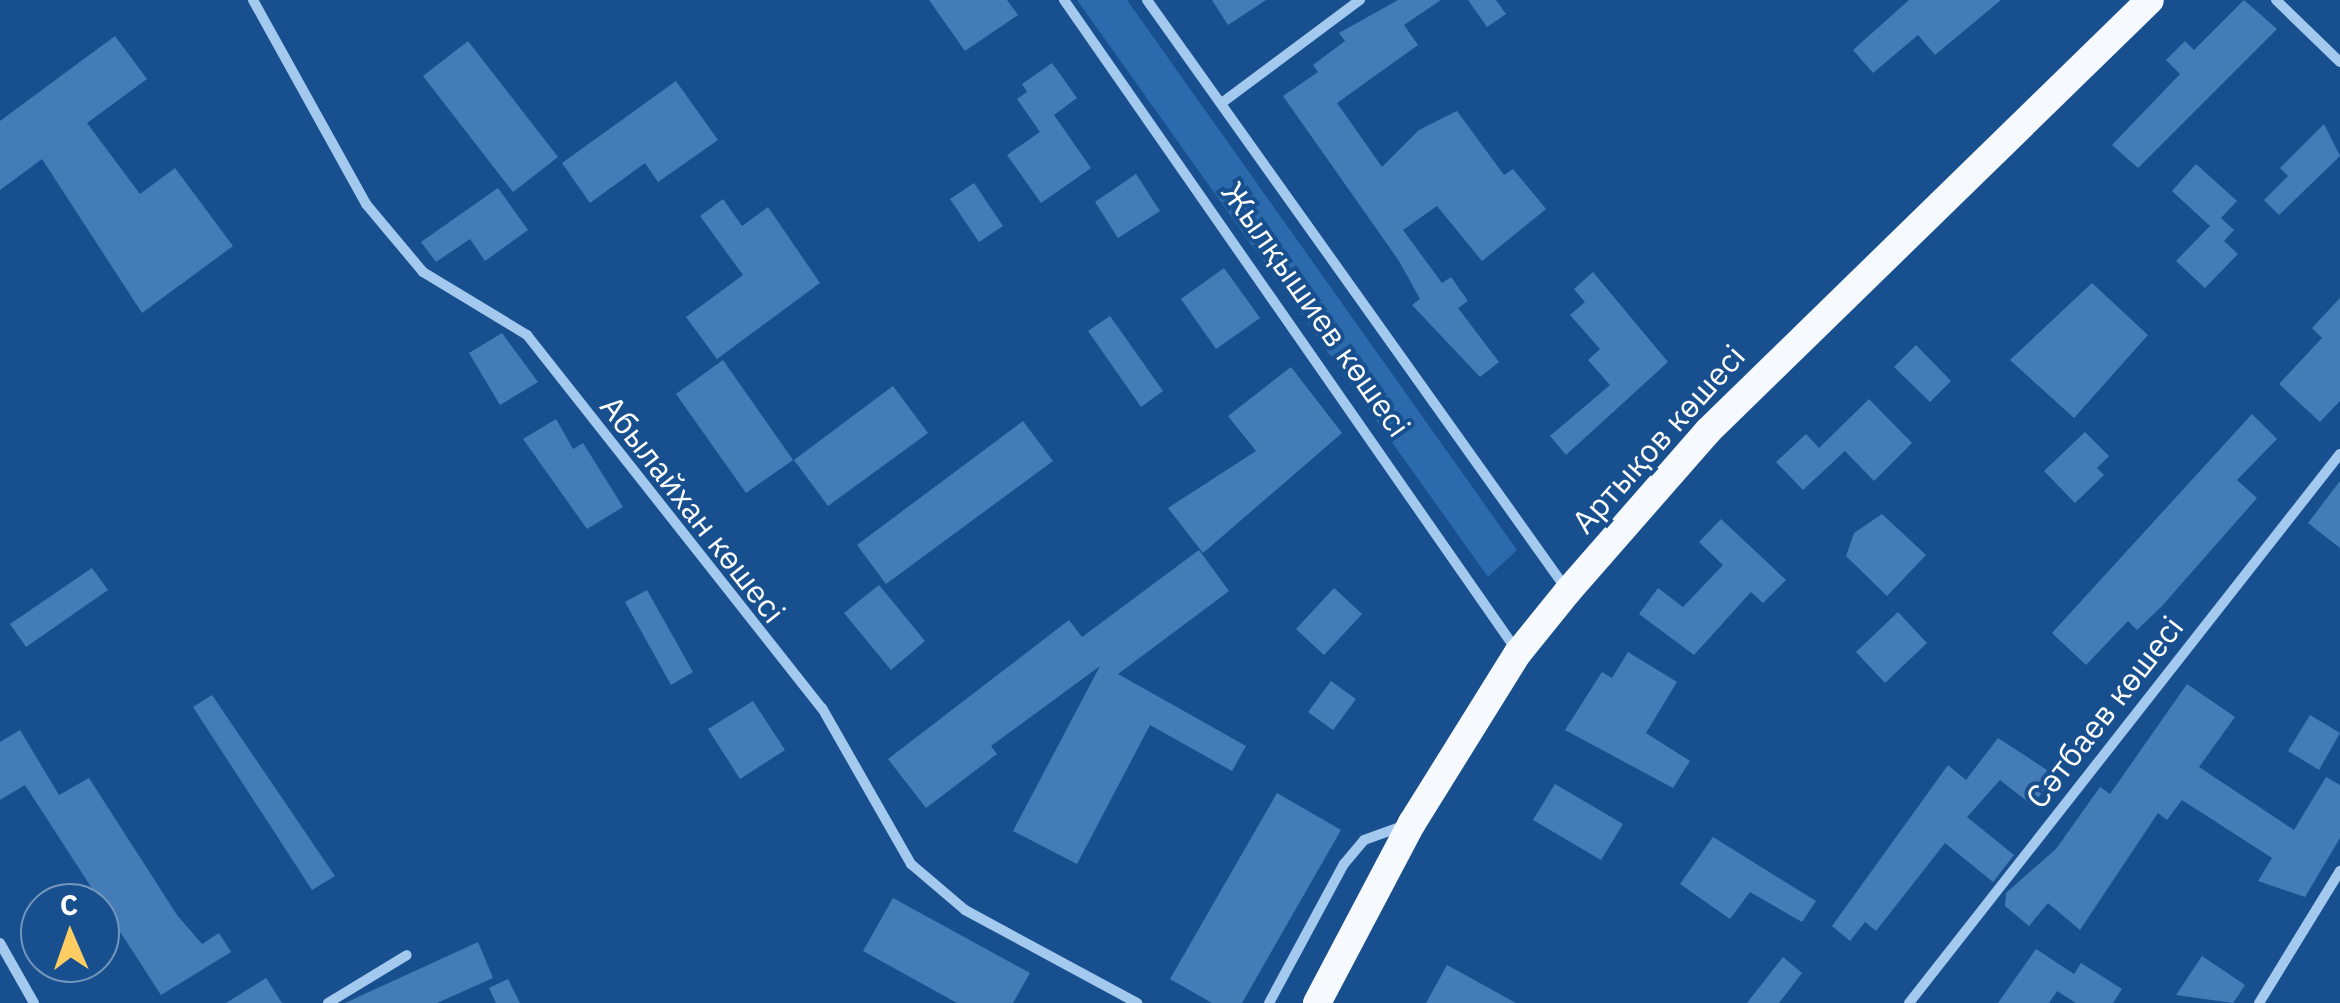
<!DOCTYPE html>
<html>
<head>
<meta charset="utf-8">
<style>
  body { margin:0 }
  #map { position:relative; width:2340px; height:1003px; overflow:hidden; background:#18508f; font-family:"IBM Plex Sans",sans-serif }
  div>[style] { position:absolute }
  .green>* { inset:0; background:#2a6aad }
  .building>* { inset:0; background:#447cb8 }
  .minor>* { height:10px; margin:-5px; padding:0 5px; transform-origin:5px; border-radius:5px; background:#a4c9ef }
  .trunk>* { height:28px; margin:-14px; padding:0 14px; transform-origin:14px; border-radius:14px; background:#f6faff }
  span { translate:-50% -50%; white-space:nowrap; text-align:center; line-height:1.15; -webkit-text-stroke:8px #18508f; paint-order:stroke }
  .street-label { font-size:32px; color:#fff }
  .north { position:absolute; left:20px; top:883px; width:100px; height:100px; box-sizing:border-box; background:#18508f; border:2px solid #7496bc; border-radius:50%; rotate:358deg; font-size:28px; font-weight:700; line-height:40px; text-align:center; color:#fff }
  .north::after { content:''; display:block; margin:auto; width:35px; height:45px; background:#ffcd62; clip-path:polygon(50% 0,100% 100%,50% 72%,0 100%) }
</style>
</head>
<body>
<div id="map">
  <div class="green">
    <div style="clip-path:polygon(1077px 0,1127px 0,1517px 550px,1488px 577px)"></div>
  </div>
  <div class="building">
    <div style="clip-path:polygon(929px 0,1007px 0,1018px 15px,965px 51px)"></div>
    <div style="clip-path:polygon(1212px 0,1266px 0,1228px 25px)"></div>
    <div style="clip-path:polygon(1398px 0,1441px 0,1404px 25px,1418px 45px,1337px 103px,1382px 167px,1419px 130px,1457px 111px,1504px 175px,1513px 169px,1546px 209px,1482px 261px,1437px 206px,1403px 230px,1442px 283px,1451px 277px,1468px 301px,1458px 308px,1499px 362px,1480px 377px,1412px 305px,1420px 299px,1399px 261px,1283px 96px,1318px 72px,1313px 65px,1345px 41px,1339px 33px)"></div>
    <div style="clip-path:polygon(1468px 0,1496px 0,1506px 14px,1487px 27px)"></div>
    <div style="clip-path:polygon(1909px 0,2001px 0,1935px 55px,1918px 35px,1873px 73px,1853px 50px)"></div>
    <div style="clip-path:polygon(2244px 0,2277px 29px,2138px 168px,2112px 145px,2180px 74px,2166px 60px,2185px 41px,2194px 50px)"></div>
    <div style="clip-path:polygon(115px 36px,147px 79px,87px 123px,140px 194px,175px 168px,233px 246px,142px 313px,42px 159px,0 190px,0 121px)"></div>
    <div style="clip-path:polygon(468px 41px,558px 157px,513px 192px,423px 76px)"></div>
    <div style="clip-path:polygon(1052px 63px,1077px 98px,1054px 115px,1091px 168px,1041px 203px,1007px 155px,1040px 132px,1017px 99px,1027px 92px,1022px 84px)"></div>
    <div style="clip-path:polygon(676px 81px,718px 140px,658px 182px,645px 163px,590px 203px,562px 163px)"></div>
    <div style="clip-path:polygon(2324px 124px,2340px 156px,2279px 215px,2264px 200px,2288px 176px,2280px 168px)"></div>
    <div style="clip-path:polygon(2196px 164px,2237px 201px,2221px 218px,2234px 230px,2224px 241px,2238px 254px,2205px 288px,2176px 261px,2210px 226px,2172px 191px)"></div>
    <div style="clip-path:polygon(1136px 174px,1160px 211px,1118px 238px,1095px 202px)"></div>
    <div style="clip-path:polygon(974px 183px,1003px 226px,979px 242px,950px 199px)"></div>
    <div style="clip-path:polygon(498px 188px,528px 230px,485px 261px,470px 239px,436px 262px,421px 242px)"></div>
    <div style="clip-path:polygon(723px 199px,742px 226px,768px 207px,820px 283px,717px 359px,686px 317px,743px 275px,700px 216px)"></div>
    <div style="clip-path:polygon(1224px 268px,1260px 318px,1216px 349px,1181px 299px)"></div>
    <div style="clip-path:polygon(1593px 272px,1668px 362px,1566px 455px,1550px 436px,1610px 385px,1588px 360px,1600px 349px,1570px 315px,1585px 302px,1574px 289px)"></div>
    <div style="clip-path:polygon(2092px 283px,2148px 335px,2074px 418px,2010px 360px)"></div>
    <div style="clip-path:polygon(2340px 298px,2340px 401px,2320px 422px,2279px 384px,2322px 338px,2312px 328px)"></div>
    <div style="clip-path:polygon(1110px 316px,1163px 391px,1141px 407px,1088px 331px)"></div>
    <div style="clip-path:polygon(502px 333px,538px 382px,500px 405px,469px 353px)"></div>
    <div style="clip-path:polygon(1916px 345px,1951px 381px,1930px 402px,1894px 367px)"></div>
    <div style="clip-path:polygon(723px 360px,793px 460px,746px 493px,676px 394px)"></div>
    <div style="clip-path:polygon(1291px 367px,1342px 433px,1203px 553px,1168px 508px,1256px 451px,1228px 416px)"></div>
    <div style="clip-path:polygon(893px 386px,928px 433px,828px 506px,794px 460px)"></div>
    <div style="clip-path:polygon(1869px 399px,1912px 443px,1874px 481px,1845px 451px,1803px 490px,1776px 462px,1806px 434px,1819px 448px)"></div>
    <div style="clip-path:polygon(2252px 414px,2277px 439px,2237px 480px,2257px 498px,2162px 606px,2137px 630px,2128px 621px,2086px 665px,2052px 633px)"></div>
    <div style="clip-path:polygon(556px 419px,573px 449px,583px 443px,623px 507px,587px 529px,523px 439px)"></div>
    <div style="clip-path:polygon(1023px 421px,1053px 461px,886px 584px,857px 545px)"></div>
    <div style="clip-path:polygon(2085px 432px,2109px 456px,2097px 468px,2104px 475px,2075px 503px,2044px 471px)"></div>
    <div style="clip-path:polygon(2340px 481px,2340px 548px,2308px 523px)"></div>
    <div style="clip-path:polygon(1882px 514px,1926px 555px,1887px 596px,1846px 556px,1854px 533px)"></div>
    <div style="clip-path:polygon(1721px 519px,1786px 580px,1763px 603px,1751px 592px,1694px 655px,1639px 614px,1658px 588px,1683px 607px,1723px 565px,1699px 542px)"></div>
    <div style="clip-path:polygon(1199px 550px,1229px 591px,1118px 674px,1246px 746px,1232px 771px,1150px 725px,1077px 864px,1013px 831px,1100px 666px,991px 746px,997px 754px,926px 808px,888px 759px,1069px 620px,1082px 637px)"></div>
    <div style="clip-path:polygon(92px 568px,108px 590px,26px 647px,10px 624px)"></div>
    <div style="clip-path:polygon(879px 585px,925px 641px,891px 670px,844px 613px)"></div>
    <div style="clip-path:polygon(1334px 588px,1362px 614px,1324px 655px,1296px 629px)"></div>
    <div style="clip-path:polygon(647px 590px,693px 672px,671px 685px,625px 602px)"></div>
    <div style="clip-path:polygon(1898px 612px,1927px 643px,1885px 683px,1856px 652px)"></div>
    <div style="clip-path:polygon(1628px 652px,1677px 682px,1646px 733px,1690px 761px,1673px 788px,1565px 730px,1602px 672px,1612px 678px)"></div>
    <div style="clip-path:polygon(1331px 681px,1356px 699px,1333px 730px,1308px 712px)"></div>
    <div style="clip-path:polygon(2187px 684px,2235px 717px,2199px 767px,2294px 830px,2326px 777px,2340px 785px,2340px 838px,2305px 897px,2258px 881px,2272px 858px,2182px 800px,2167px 820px,2158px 813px,2080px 930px,2048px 903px,2029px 926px,2005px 906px,2006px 893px,2056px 849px,2100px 787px,2110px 794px)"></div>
    <div style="clip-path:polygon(212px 695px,335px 876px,312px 890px,193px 707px)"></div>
    <div style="clip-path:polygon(753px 701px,785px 750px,740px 779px,708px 729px)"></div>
    <div style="clip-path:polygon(2310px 715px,2340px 733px,2319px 770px,2288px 751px)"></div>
    <div style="clip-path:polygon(20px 730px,59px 795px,89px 778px,177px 915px,202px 944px,219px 933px,231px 952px,161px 995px,25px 785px,0 800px,0 742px)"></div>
    <div style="clip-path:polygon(1998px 738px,2056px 776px,2032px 805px,2000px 780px,1967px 817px,2014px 855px,1993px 882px,1945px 843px,1876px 931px,1865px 922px,1850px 941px,1832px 926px,1948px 765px,1966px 780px)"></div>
    <div style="clip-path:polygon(1555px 784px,1623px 824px,1601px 860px,1533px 820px)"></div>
    <div style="clip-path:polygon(1277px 793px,1341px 830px,1242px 1003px,1212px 1003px,1170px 979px)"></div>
    <div style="clip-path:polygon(1713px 837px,1816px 901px,1802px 922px,1750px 892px,1730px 919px,1680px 884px)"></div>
    <div style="clip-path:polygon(893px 898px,1030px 973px,1013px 1003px,957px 1003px,863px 951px)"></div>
    <div style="clip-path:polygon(478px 942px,493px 978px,437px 1003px,345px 1003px)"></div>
    <div style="clip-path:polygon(2036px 949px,2074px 974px,2081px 963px,2122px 989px,2113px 1003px,2076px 1003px,2057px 991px,2049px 1003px,1998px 1003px)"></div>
    <div style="clip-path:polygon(2202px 956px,2245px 985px,2233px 1003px,2176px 995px)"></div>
    <div style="clip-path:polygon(1783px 957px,1802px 973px,1779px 1003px,1747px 1003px)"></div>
    <div style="clip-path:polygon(1447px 965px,1516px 1003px,1426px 1003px)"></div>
    <div style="clip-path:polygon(266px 978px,282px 1003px,226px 1003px)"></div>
    <div style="clip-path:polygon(508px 979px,520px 1003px,496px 1003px,489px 988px)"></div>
  </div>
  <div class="minor">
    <div style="left:253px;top:0;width:233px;rotate:61deg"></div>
    <div style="left:366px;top:204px;width:89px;rotate:50deg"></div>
    <div style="left:423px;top:272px;width:122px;rotate:31.2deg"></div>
    <div style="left:527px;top:335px;width:476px;rotate:51.7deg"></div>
    <div style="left:822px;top:708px;width:180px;rotate:60.3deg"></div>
    <div style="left:911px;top:864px;width:71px;rotate:40.4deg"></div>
    <div style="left:965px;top:910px;width:196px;rotate:28.4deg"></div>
    <div style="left:1064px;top:0;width:793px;rotate:55.17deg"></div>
    <div style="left:1147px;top:0;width:724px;rotate:54.55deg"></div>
    <div style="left:2276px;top:0;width:89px;rotate:44.1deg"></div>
    <div style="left:1223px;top:102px;width:171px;rotate:-36.7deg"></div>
    <div style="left:0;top:943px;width:69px;rotate:60.5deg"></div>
    <div style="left:328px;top:1003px;width:92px;rotate:-31.3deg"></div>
    <div style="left:1269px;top:1003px;width:158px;rotate:-61.7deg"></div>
    <div style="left:1344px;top:864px;width:31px;rotate:-50deg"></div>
    <div style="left:1364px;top:840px;width:45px;rotate:-19.7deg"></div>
    <div style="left:1909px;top:1003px;width:698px;rotate:-51.87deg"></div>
    <div style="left:2259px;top:1003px;width:155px;rotate:-58.5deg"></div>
  </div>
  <div class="trunk">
    <div style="left:1317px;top:1003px;width:204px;rotate:-62.2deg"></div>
    <div style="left:1412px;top:823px;width:200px;rotate:-58.1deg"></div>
    <div style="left:1518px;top:653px;width:80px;rotate:-51.1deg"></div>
    <div style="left:1568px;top:591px;width:213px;rotate:-48.8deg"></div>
    <div style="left:1708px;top:431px;width:617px;rotate:-44.28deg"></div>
  </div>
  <div class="street-label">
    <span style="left:1316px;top:309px;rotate:55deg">Жылқышиев көшесі</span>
    <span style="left:1658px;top:439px;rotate:-48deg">Артықов көшесі</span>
    <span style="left:693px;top:509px;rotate:52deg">Абылайхан көшесі</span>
    <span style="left:2104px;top:712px;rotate:-52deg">Сәтбаев көшесі</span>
  </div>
  <div class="north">С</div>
</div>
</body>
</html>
